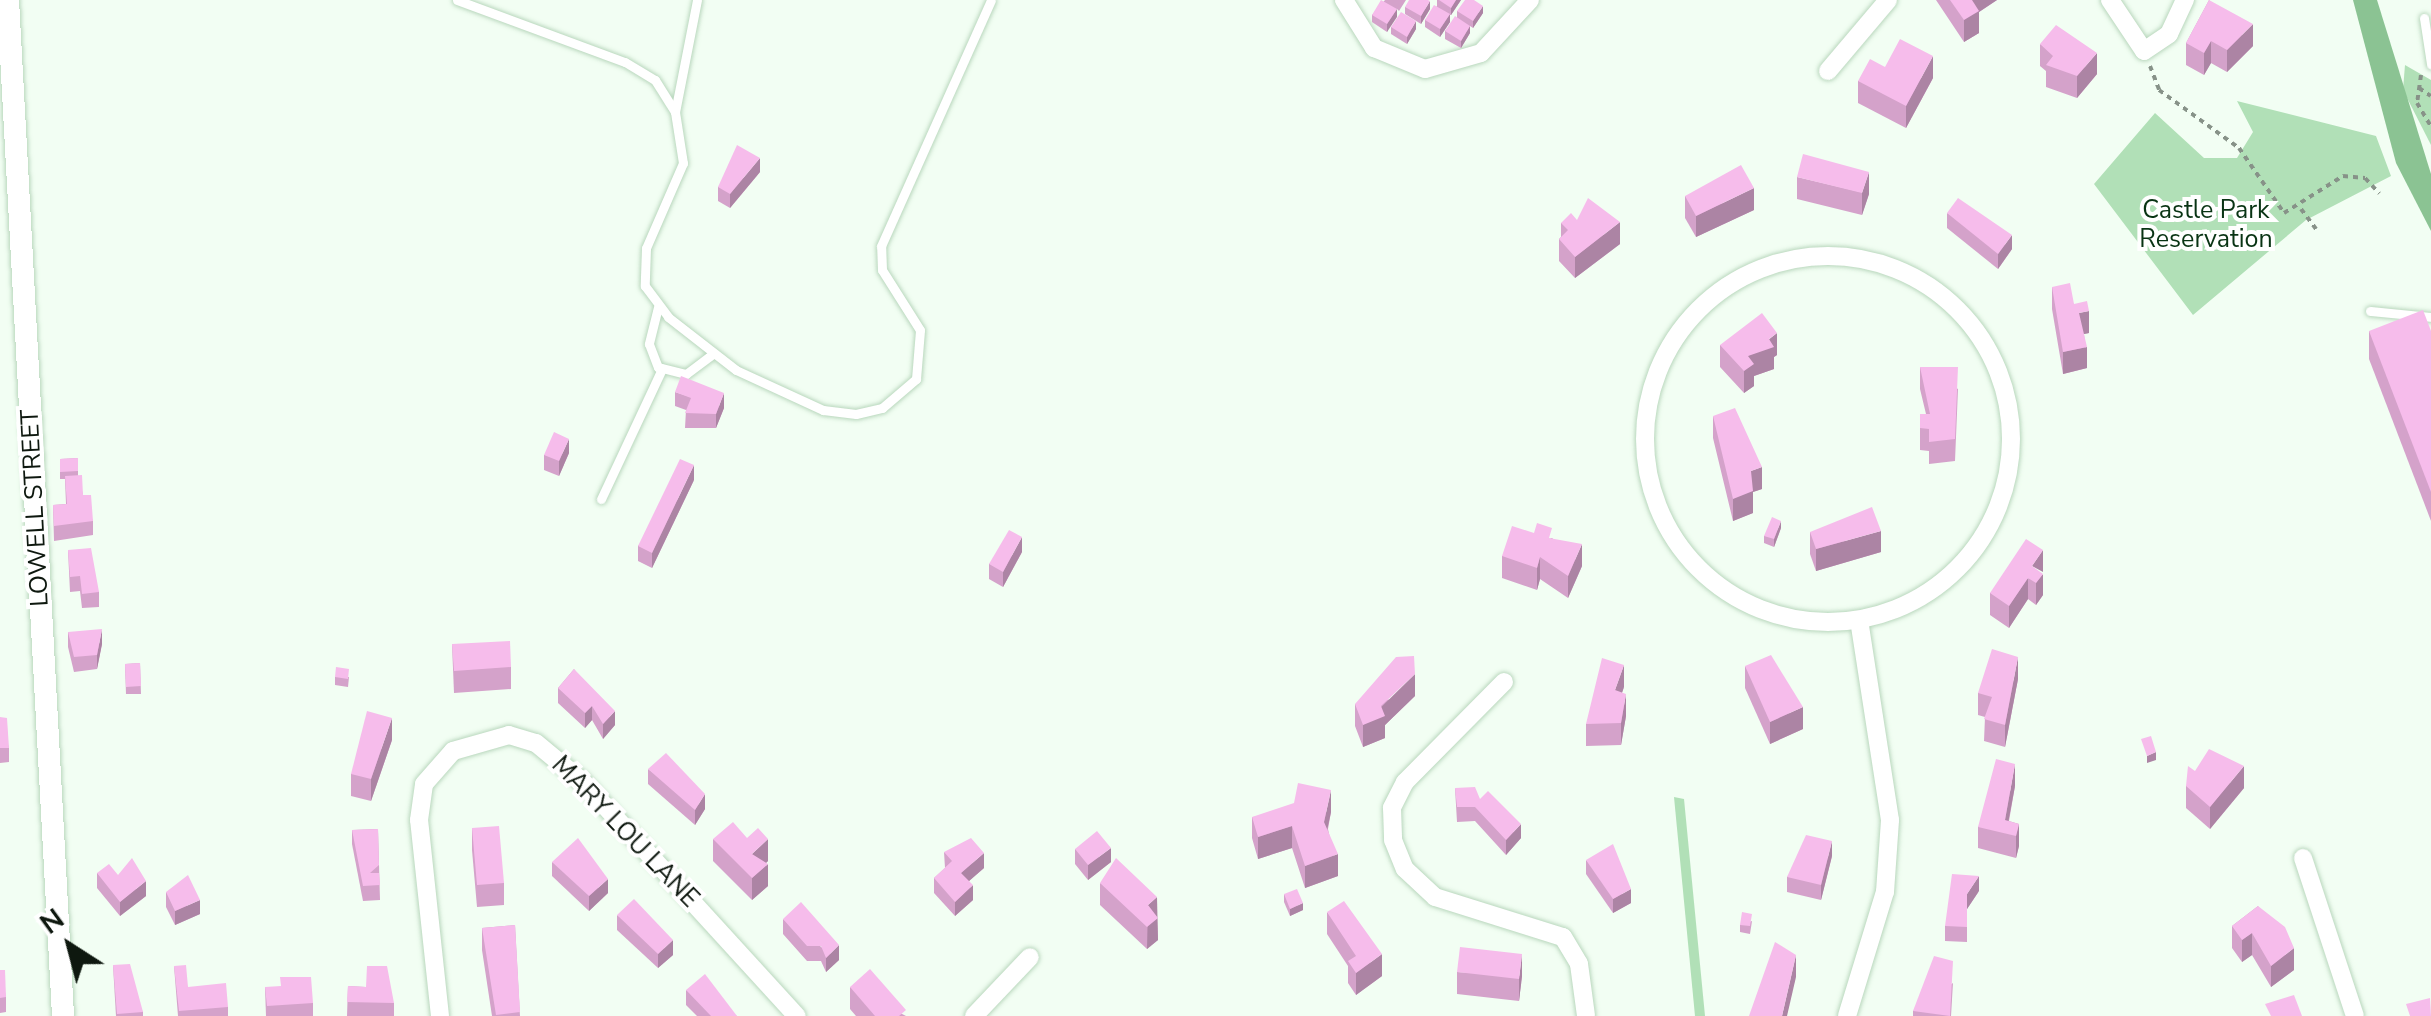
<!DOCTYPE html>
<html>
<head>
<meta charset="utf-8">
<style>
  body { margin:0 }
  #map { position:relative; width:2431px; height:1016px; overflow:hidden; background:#f2fef3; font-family:"Nunito Sans",sans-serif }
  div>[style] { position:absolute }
  .green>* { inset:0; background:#b1e0b7 }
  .water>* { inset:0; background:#8bc393 }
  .path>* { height:4px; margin-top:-2px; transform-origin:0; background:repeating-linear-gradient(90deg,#879288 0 5px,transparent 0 10px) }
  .roads { filter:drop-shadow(0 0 2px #b9d7bd) drop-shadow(0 0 2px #b9d7bd) }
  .lane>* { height:9px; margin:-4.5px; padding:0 4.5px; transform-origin:4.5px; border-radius:4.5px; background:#fff }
  .street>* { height:18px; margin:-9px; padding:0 9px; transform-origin:9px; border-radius:9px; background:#fff }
  .street>.ring { margin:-9px; padding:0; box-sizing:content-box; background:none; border:18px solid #fff; border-radius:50% }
  .secondary>* { height:22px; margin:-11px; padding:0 11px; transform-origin:11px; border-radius:11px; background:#fff }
  .wall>* { inset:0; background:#d4a2ca }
  .shaded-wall>* { inset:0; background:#ac84a4 }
  .building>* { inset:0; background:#f6bceb }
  span { translate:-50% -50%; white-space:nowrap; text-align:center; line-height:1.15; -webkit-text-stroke:8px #fff; paint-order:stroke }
  .park-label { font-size:25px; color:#093414 }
  .street-label { font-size:25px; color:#0e180f }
  .north { position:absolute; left:20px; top:896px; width:100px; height:100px; -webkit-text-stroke:8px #fff; paint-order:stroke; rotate:324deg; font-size:28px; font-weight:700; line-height:40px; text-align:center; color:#0e180f }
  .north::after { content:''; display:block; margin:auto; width:35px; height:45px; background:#0e180f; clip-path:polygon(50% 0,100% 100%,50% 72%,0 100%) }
</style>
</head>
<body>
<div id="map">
  <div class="green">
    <div style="clip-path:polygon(2405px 65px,2431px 80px,2431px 145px,2403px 90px)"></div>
    <div style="clip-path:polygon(2237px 101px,2376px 136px,2391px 176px,2306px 220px,2193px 315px,2094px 184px,2155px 113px,2204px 158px,2237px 158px,2253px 132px)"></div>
    <div style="clip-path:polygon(1674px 797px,1684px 799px,1705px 1016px,1695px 1016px)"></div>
  </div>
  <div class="water">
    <div style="clip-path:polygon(2353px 0,2377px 0,2431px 174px,2431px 231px,2396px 163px)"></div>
  </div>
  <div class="path">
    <div style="left:2150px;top:66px;width:26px;rotate:69deg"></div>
    <div style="left:2159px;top:90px;width:99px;rotate:35.9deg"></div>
    <div style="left:2239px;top:148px;width:79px;rotate:55.3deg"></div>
    <div style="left:2284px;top:213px;width:70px;rotate:-32.1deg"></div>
    <div style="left:2343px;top:176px;width:22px;rotate:5deg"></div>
    <div style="left:2365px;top:178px;width:21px;rotate:47deg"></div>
    <div style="left:2421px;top:75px;width:28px;rotate:98deg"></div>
    <div style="left:2417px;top:103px;width:27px;rotate:59deg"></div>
    <div style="left:2419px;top:88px;width:14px;rotate:34deg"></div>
    <div style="left:2301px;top:209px;width:25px;rotate:53deg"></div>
  </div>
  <div class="roads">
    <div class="lane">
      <div style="left:457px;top:0;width:179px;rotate:20.3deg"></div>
      <div style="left:625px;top:62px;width:35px;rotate:31deg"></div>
      <div style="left:655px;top:80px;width:38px;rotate:58deg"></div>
      <div style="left:697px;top:0;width:114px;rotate:101.1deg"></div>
      <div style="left:675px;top:112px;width:52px;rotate:81.1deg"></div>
      <div style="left:683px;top:163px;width:93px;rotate:113.5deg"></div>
      <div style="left:646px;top:248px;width:38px;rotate:92deg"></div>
      <div style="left:645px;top:286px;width:39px;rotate:53deg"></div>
      <div style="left:668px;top:317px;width:86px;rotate:37.9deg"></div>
      <div style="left:736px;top:370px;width:96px;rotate:24.7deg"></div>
      <div style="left:823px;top:410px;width:33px;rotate:7deg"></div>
      <div style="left:856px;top:414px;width:27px;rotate:-13deg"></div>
      <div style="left:882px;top:408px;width:45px;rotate:-40.5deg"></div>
      <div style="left:916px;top:379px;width:49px;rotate:-85.3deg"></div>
      <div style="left:920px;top:330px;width:71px;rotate:-122.3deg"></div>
      <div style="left:882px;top:270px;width:24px;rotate:-92deg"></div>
      <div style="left:881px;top:246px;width:269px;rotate:-65.9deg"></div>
      <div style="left:2424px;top:18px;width:47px;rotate:81.3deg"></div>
      <div style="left:658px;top:307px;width:38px;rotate:104deg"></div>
      <div style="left:649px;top:344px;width:25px;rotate:69deg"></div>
      <div style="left:658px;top:367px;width:29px;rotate:14deg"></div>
      <div style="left:686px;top:374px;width:34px;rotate:-37deg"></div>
      <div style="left:2370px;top:311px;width:61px;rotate:5.6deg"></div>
      <div style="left:601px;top:499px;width:144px;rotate:-64.9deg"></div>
    </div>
    <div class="street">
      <div style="left:1344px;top:0;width:57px;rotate:58deg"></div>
      <div style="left:1374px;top:48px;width:55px;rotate:22.4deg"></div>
      <div style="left:1425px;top:69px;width:58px;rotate:-15.9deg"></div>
      <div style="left:1481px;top:53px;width:72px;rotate:-47.2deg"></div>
      <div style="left:2110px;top:0;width:61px;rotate:56.3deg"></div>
      <div style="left:2144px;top:51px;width:30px;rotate:-34deg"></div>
      <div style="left:2169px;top:34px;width:38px;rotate:-65deg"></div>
      <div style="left:1828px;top:71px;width:93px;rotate:-49.8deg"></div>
      <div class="ring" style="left:1645px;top:256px;width:348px;height:348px"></div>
      <div style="left:1504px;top:682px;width:141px;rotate:134.7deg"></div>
      <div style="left:1405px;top:782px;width:29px;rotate:117deg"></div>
      <div style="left:1392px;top:808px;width:32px;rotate:88deg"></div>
      <div style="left:1393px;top:840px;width:31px;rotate:68deg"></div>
      <div style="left:1405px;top:869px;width:41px;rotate:43deg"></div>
      <div style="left:1435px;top:897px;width:134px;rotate:17.4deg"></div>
      <div style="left:1563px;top:937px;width:31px;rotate:59deg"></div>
      <div style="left:1579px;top:964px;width:52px;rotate:82.3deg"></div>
      <div style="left:2303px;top:858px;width:166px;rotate:71.8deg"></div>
      <div style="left:440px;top:1016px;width:197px;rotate:-96.1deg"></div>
      <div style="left:419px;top:820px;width:36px;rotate:-82deg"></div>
      <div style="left:424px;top:784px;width:44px;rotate:-48.7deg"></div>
      <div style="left:453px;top:751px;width:58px;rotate:-15.9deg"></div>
      <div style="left:509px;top:735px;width:28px;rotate:17deg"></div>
      <div style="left:536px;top:743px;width:61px;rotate:39.7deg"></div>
      <div style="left:583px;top:782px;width:317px;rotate:47.6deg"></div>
      <div style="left:974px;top:1016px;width:81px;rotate:-46.5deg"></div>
      <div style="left:1847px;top:1016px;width:130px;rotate:-73deg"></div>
      <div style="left:1885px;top:892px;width:72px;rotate:-86deg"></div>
      <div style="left:1890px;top:820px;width:202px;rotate:-98.8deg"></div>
    </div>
    <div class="secondary">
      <div style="left:8px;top:0;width:1017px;rotate:86.9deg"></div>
    </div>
  </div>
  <div class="wall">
    <div style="clip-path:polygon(1385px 0,1406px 0,1399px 11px,1397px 9px,1387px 32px,1372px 22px,1372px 15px)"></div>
    <div style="clip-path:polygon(1437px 0,1461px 0,1451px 15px,1450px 15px,1450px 22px,1440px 37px,1425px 27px,1425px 20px,1437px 6px)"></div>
    <div style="clip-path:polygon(1936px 0,1997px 0,1979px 12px,1979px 33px,1964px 42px)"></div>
    <div style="clip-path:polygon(2209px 0,2253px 46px,2227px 72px,2211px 63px,2204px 75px,2186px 65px,2186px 43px)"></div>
    <div style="clip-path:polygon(1405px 7px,1430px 9px,1421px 24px,1405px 14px)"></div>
    <div style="clip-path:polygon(1457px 11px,1483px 13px,1473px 28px,1470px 26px,1470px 33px,1461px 48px,1445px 39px,1445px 31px,1457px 18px)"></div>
    <div style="clip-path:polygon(1391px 27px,1416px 29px,1407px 44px,1391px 34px)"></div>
    <div style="clip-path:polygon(2040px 44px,2097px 74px,2077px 98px,2046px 87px,2046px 71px,2040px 66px)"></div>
    <div style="clip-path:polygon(1933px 78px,1906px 128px,1858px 103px,1858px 81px)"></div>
    <div style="clip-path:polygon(760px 172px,730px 208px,718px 201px,718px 187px)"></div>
    <div style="clip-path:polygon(1797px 177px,1869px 194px,1862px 215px,1797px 199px)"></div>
    <div style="clip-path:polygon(1685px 196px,1754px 210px,1696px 237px,1685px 218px)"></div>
    <div style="clip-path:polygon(1947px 213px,2012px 249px,1998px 269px,1947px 228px)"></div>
    <div style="clip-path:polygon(1577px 220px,1620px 244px,1575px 278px,1559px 261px,1559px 239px,1561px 237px,1561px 223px)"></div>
    <div style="clip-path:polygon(2052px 287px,2074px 304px,2089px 333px,2084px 334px,2087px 368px,2063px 374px,2052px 309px)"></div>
    <div style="clip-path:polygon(2369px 331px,2431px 331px,2431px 521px,2369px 359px)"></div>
    <div style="clip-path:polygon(1720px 345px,1777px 355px,1774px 357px,1774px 369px,1754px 376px,1754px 386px,1744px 393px,1720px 367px)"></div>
    <div style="clip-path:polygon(1920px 367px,1958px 389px,1955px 461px,1929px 464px,1929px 451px,1920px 450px,1920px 414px,1926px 414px,1920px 389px)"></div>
    <div style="clip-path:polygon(675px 392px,724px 408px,716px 428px,685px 428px,686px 410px,675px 406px)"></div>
    <div style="clip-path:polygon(1713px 416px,1762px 489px,1753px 492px,1753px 513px,1733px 521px,1713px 438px)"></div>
    <div style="clip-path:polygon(569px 453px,559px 476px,544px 470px,544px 455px)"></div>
    <div style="clip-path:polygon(78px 458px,78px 475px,83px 495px,93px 521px,93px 535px,54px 541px,53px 505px,66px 504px,65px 479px,60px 479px,60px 459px)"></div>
    <div style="clip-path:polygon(694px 480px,652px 568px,638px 561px,638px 546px)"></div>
    <div style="clip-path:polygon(1781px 528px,1774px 547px,1764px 543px,1764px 536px)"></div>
    <div style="clip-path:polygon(1810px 532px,1881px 552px,1816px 571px,1810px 554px)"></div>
    <div style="clip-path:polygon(1552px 538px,1582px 566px,1568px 598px,1540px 579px,1537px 590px,1502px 578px,1502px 556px)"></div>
    <div style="clip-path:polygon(68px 550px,99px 592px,99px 607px,82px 608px,80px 591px,70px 592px)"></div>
    <div style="clip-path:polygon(1022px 552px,1003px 587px,989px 579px,989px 564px)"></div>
    <div style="clip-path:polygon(2042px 573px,2043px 595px,2036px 605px,2028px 599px,2009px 628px,1990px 615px,1990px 593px)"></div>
    <div style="clip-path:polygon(68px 632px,102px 644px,97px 669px,74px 672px,68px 647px)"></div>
    <div style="clip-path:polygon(452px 644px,511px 667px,511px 689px,454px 693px)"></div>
    <div style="clip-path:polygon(140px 663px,141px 694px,126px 694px,125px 664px)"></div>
    <div style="clip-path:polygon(1745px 666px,1803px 729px,1770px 744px,1745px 688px)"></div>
    <div style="clip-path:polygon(574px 669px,615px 725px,603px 739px,592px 720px,585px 728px,558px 703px,558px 688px)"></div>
    <div style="clip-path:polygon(335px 677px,349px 677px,348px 687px,335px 685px)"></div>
    <div style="clip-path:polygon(2018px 679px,2005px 747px,1984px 741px,1985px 717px,1978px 715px,1978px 693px)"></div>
    <div style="clip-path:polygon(1624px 687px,1622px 693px,1626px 716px,1621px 745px,1586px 746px,1586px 724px)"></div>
    <div style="clip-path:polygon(1415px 696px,1385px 725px,1385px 738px,1363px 747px,1355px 726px,1355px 704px)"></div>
    <div style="clip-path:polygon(0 717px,9px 748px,9px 762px,0 763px)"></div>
    <div style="clip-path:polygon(392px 740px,371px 801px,351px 796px,351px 774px)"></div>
    <div style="clip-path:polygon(648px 769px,705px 809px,695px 825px,648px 784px)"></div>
    <div style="clip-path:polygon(2195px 771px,2244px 788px,2210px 829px,2186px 808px,2186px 786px)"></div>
    <div style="clip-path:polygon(2015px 786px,2009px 821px,2019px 824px,2019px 846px,2016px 858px,1978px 848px,1978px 827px)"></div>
    <div style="clip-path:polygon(1455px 788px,1521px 838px,1506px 855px,1475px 821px,1457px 822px)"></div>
    <div style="clip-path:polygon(1331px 812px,1328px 829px,1338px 876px,1305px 888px,1292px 848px,1258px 859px,1252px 838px,1252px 817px)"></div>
    <div style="clip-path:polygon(472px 828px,504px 883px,504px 905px,477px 907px,472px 850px)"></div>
    <div style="clip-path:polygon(378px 829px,380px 900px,363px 901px,352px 844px,352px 830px)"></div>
    <div style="clip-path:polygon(713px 839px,768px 861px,766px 863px,768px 886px,752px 900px,713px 861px)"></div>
    <div style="clip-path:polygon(1075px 849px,1111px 862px,1088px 880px,1075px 864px)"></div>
    <div style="clip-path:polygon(944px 852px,984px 868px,969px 881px,973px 900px,955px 916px,934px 893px,934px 878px,945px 868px)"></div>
    <div style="clip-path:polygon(1832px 856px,1821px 900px,1787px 892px,1787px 877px)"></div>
    <div style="clip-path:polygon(1586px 860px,1631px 903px,1613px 913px,1586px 874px)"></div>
    <div style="clip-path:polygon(552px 862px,608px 893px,589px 911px,552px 876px)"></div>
    <div style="clip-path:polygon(97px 873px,118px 875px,146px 896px,120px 916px,97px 888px)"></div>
    <div style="clip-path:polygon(1100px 883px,1157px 916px,1158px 940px,1147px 949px,1100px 905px)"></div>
    <div style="clip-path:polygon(1979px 891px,1967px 909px,1967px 942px,1945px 941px,1945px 926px)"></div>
    <div style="clip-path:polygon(166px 892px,200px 914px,175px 925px,166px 907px)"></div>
    <div style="clip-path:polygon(1284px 894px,1303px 910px,1290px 916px,1284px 902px)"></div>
    <div style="clip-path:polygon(2258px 906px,2294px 970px,2271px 987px,2252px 955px,2242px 962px,2232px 948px,2232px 926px)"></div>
    <div style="clip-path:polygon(1327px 912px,1382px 976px,1356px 995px,1348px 983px,1348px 966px,1327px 934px)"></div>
    <div style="clip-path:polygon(617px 915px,673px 955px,658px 968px,617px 930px)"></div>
    <div style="clip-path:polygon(783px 919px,839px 960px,826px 972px,821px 961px,807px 961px,783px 934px)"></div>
    <div style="clip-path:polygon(1752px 921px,1750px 934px,1740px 932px,1740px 925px)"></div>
    <div style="clip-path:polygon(515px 925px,520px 1016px,492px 1016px,482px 950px,482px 928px)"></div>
    <div style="clip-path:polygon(113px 965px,143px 1012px,143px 1016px,116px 1016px)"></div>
    <div style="clip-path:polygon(174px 966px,188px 987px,228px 1007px,228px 1016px,178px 1016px)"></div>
    <div style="clip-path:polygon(0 970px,6px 997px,6px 1012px,0 1013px)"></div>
    <div style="clip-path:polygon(1457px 972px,1522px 976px,1519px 1001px,1457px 994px)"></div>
    <div style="clip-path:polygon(1953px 983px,1951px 1016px,1913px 1016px,1913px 1011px)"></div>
    <div style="clip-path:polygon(348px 986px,366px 987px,394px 1003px,394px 1016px,347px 1016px)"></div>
    <div style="clip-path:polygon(265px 987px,313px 1003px,313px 1016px,266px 1016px)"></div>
    <div style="clip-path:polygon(850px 987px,906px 1016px,856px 1016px,850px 1009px)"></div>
    <div style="clip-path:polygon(686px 990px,737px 1016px,697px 1016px,686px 1005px)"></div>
  </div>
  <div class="shaded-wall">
    <div style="clip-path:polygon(1456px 0,1461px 0,1451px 15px,1451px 8px)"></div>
    <div style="clip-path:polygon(1969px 0,1997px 0,1979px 12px,1979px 33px,1964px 42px,1964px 20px)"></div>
    <div style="clip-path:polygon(1430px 1px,1430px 9px,1421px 24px,1421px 16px)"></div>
    <div style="clip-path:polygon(1483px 6px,1483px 13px,1473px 28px,1473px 21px)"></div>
    <div style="clip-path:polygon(1397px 9px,1397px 17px,1387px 32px,1387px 24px)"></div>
    <div style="clip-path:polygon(1450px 14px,1450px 22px,1440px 37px,1440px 29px)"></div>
    <div style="clip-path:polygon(1416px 21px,1416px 29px,1407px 44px,1407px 37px)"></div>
    <div style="clip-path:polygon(2253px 24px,2253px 46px,2227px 72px,2227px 50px)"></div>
    <div style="clip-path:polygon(1470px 26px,1470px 33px,1461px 48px,1461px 41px)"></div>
    <div style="clip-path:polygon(2211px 41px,2211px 63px,2204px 75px,2204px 53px)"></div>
    <div style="clip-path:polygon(2097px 53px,2097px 74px,2077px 98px,2077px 76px)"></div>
    <div style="clip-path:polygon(1933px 56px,1933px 78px,1906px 128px,1906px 106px)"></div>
    <div style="clip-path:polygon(760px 158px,760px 172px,730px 208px,730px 194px)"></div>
    <div style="clip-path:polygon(1869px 172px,1869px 194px,1862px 215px,1862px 193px)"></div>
    <div style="clip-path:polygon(1754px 188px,1754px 210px,1696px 237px,1696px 216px)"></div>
    <div style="clip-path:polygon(1620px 222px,1620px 244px,1575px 278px,1575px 257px)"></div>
    <div style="clip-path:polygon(2012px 235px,2012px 249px,1998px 269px,1998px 254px)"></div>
    <div style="clip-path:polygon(2089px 311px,2089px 333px,2079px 335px,2079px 313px)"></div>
    <div style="clip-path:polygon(1777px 333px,1777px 355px,1774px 357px,1774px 369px,1754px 376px,1754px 386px,1744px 393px,1744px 371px,1748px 356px)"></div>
    <div style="clip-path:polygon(2087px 347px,2087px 368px,2063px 374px,2063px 352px)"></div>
    <div style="clip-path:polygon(724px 393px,724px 408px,716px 428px,716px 414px)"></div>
    <div style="clip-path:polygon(569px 439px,569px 453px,559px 476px,559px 461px)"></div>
    <div style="clip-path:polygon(694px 465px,694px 480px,652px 568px,652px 553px)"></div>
    <div style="clip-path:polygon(1762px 467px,1762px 489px,1753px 492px,1753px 513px,1733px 521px,1733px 499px,1751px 471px)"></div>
    <div style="clip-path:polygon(1781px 521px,1781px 528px,1774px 547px,1774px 539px)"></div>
    <div style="clip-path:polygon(1881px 531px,1881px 552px,1816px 571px,1816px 549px)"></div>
    <div style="clip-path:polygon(1022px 537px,1022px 552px,1003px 587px,1003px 572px)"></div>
    <div style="clip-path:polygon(1582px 544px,1582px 566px,1568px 598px,1568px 576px)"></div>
    <div style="clip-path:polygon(2043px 550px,2043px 572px,2032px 566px)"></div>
    <div style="clip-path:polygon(1540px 557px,1540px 579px,1537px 590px,1537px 568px)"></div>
    <div style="clip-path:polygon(2043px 574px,2043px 595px,2036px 605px,2036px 583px)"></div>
    <div style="clip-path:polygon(2028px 578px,2028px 599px,2009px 628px,2009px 606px)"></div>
    <div style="clip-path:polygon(102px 629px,102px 644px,97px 669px,97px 655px)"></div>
    <div style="clip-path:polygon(2018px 657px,2018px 679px,2005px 747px,2005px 725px)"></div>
    <div style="clip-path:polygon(1624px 665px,1624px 687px,1615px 712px,1615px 690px)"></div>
    <div style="clip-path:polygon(1415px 674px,1415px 696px,1385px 725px,1385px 738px,1363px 747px,1363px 725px)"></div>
    <div style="clip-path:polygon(1626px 694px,1626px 716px,1621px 745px,1621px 723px)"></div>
    <div style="clip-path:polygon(592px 706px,592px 720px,585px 728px,585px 713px)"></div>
    <div style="clip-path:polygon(1803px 707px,1803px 729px,1770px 744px,1770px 722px)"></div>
    <div style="clip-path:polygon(615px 711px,615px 725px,603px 739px,603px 724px)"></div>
    <div style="clip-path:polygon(392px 718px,392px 740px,371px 801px,371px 779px)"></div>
    <div style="clip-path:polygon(2156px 752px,2156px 760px,2147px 763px,2147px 756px)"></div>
    <div style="clip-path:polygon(2015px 764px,2015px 786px,2006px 834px,2005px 820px)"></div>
    <div style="clip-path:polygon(2244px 766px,2244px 788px,2210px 829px,2210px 807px)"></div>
    <div style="clip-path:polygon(1331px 790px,1331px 812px,1324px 844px,1324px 822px)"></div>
    <div style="clip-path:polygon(705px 794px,705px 809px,695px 825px,695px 810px)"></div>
    <div style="clip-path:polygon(1521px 824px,1521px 838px,1506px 855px,1506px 840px)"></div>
    <div style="clip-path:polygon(2019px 824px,2019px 846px,2016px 858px,2016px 836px)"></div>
    <div style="clip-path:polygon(1292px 826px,1292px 848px,1258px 859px,1258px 837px)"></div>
    <div style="clip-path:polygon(768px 839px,768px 861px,752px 876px,752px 854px)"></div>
    <div style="clip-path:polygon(1832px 841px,1832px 856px,1821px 900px,1821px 885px)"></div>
    <div style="clip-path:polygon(1111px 848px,1111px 862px,1088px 880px,1088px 865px)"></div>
    <div style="clip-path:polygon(984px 853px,984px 868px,961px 888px,961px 873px)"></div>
    <div style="clip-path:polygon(1338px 854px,1338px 876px,1305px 888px,1305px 866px)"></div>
    <div style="clip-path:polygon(768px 864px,768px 886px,752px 900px,752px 878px)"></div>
    <div style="clip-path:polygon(1979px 876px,1979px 891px,1967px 909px,1967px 894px)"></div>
    <div style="clip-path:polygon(608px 879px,608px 893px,589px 911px,589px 896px)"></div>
    <div style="clip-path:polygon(146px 881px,146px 896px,120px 916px,120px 902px)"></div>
    <div style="clip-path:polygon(973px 885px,973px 900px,955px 916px,955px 902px)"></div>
    <div style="clip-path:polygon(1631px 889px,1631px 903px,1613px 913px,1613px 899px)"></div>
    <div style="clip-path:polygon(1157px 897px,1158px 940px,1147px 949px,1148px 905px)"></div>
    <div style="clip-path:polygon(200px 900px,200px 914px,175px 925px,175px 911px)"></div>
    <div style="clip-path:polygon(1303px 903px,1303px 910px,1290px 916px,1290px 909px)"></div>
    <div style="clip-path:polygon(2252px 933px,2252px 955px,2242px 962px,2242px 940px)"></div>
    <div style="clip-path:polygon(673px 940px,673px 955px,658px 968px,658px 954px)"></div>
    <div style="clip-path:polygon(839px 945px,839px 960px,826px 972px,826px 958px)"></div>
    <div style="clip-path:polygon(2294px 948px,2294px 970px,2271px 987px,2271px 966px)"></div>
    <div style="clip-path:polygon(1382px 954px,1382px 976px,1356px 995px,1356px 973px)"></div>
    <div style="clip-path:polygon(1522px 954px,1522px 976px,1519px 1001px,1519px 979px)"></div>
    <div style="clip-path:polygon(1796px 955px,1796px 977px,1787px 1016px,1782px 1016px)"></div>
  </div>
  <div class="building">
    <div style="clip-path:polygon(1381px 0,1397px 9px,1387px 24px,1372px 15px)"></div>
    <div style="clip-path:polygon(1409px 0,1428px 0,1430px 1px,1421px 16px,1405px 7px)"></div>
    <div style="clip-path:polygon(1439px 0,1456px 0,1451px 8px)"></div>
    <div style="clip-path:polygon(1465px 0,1474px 0,1483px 6px,1473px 21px,1457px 11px)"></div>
    <div style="clip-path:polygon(1950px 0,1972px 0,1979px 11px,1964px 20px)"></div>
    <div style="clip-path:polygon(2209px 0,2253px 24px,2227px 50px,2211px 41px,2204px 53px,2186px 43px)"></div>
    <div style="clip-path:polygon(1434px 5px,1450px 14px,1440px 29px,1425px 20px)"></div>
    <div style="clip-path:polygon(1401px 12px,1416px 21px,1407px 37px,1391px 27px)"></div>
    <div style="clip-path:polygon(1455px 16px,1470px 26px,1461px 41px,1445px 31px)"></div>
    <div style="clip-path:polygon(2056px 25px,2097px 53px,2077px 76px,2046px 65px,2053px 56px,2040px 44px)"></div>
    <div style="clip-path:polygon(1900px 39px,1933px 56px,1906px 106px,1858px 81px,1870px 59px,1885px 67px)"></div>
    <div style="clip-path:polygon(737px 145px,760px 158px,730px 194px,718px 187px)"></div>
    <div style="clip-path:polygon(1803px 154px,1869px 172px,1862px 193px,1797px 177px)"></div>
    <div style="clip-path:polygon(1741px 165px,1754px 188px,1696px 216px,1685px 196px)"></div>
    <div style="clip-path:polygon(1588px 198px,1620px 222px,1575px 257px,1559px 239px,1568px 230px,1561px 223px,1571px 213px,1577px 220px)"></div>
    <div style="clip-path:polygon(1958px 198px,2012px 235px,1998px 254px,1947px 213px)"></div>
    <div style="clip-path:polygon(2070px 283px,2074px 304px,2087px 301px,2089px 311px,2079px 313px,2087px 347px,2063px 352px,2052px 287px)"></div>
    <div style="clip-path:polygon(2423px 310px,2431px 331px,2431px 492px,2369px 331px)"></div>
    <div style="clip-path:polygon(1762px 313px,1777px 333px,1769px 339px,1774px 347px,1748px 356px,1754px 364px,1744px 371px,1720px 345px)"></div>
    <div style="clip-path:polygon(1920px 367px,1958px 367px,1955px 439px,1929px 442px,1929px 429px,1920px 428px,1920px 414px,1930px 414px)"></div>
    <div style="clip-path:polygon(681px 376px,724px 393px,716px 414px,685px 413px,691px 398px,675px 392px)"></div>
    <div style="clip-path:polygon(1735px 408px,1762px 467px,1751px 471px,1753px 491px,1733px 499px,1713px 416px)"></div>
    <div style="clip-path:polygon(554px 432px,569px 439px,559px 461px,544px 455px)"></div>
    <div style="clip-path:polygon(78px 458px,78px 471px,60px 472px,60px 459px)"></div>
    <div style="clip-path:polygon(680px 459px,694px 465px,652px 553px,638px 546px)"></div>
    <div style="clip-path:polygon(82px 475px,83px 495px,91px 495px,93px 521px,54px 526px,53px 505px,67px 504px,65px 476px)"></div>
    <div style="clip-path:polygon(1872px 507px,1881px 531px,1816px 549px,1810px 532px)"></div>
    <div style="clip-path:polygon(1772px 517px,1781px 521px,1774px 539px,1764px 536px)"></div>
    <div style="clip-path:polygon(1537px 523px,1552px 528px,1549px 538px,1582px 544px,1568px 576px,1540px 557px,1537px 568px,1502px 556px,1512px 526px,1534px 533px)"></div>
    <div style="clip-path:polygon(1009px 530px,1022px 537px,1003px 572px,989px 564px)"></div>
    <div style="clip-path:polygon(2026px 539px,2043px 550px,2032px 566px,2043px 574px,2036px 583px,2028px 578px,2009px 606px,1990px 593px)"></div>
    <div style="clip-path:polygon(91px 548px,99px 592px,82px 594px,80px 576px,70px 577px,68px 550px)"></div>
    <div style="clip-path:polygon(102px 629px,97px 655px,74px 657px,68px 632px)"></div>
    <div style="clip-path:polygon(510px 641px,511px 667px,454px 671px,452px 644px)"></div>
    <div style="clip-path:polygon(1992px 649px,2018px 657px,2005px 725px,1984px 719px,1992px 697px,1978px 693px)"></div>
    <div style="clip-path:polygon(1771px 655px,1803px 707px,1770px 722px,1745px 666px)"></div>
    <div style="clip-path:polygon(1414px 656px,1415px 674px,1381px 706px,1385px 716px,1363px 725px,1355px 704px,1396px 657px)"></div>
    <div style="clip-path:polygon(1602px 658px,1624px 665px,1615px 690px,1626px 694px,1621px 723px,1586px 724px)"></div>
    <div style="clip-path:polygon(140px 663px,141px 686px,126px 687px,125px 664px)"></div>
    <div style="clip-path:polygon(336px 667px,349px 669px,348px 679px,335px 677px)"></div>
    <div style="clip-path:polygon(574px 669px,615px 711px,603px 724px,592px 706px,585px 713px,558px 688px)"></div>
    <div style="clip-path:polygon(367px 711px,392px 718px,371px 779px,351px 774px)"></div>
    <div style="clip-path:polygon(0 717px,7px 718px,9px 748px,0 748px)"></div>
    <div style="clip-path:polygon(2151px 736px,2156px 752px,2147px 756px,2141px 739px)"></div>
    <div style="clip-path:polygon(2209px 749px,2244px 766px,2210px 807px,2186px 786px,2188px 766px,2195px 771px)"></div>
    <div style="clip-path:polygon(666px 753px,705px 794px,695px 810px,648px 769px)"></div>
    <div style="clip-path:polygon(1996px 759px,2015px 764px,2005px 820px,2019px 824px,2016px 836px,1978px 827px)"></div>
    <div style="clip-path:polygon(1298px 783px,1331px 790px,1324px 822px,1338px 854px,1305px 866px,1292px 826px,1258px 837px,1252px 817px,1294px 803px)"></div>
    <div style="clip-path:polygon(1475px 787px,1480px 799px,1488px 791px,1521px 824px,1506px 840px,1475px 807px,1457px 807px,1455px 788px)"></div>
    <div style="clip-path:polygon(733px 822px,747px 838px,758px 828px,768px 839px,752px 854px,768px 864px,752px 878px,713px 839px)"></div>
    <div style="clip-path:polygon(499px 826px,504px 883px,477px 885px,472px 828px)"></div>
    <div style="clip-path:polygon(378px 829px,379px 865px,370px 873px,379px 873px,380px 885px,363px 886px,352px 830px)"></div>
    <div style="clip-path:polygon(1097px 831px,1111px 848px,1088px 865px,1075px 849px)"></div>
    <div style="clip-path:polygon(1806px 835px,1832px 841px,1821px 885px,1787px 877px)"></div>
    <div style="clip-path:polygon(578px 838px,608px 879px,589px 896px,552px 862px)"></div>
    <div style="clip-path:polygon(971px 838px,984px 853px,961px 873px,973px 885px,955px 902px,934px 878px,952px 861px,944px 852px)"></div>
    <div style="clip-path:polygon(1613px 844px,1631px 889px,1613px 899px,1586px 860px)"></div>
    <div style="clip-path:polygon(132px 858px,146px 881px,120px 902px,97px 873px,109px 864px,118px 875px)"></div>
    <div style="clip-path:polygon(1116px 858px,1157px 897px,1148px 905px,1158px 918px,1147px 927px,1100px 883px)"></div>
    <div style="clip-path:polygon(1952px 874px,1979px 876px,1967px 894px,1967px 927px,1945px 926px)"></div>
    <div style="clip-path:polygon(188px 875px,200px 900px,175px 911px,166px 892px)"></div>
    <div style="clip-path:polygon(1297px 889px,1303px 903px,1290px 909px,1284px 894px)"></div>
    <div style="clip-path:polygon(634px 899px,673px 940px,658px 954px,617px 915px)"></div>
    <div style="clip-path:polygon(1344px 901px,1382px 954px,1356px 973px,1348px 961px,1356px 956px,1327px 912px)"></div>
    <div style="clip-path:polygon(801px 902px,839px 945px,826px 958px,821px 946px,807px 946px,783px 919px)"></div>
    <div style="clip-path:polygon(2258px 906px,2285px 927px,2294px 948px,2271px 966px,2252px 933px,2242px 940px,2232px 926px)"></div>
    <div style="clip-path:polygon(1742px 912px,1752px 914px,1750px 926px,1740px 925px)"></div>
    <div style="clip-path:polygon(515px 925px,520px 1012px,496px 1015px,482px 928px)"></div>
    <div style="clip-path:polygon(1775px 942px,1796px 955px,1782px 1016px,1749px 1016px)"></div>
    <div style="clip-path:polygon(1460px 947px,1522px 954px,1519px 979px,1457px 972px)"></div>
    <div style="clip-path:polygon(1934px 956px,1953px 961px,1950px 1016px,1913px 1011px)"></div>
    <div style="clip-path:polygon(130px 964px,143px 1012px,117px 1014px,113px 965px)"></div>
    <div style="clip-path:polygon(186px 965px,188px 987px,226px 983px,228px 1007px,179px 1011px,174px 966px)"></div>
    <div style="clip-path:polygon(367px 966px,387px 966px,394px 1003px,347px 1002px,348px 986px,366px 987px)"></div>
    <div style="clip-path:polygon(870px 969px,906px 1010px,899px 1016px,875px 1016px,850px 987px)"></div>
    <div style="clip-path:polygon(0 970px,5px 970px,6px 997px,0 998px)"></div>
    <div style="clip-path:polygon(705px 974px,737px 1016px,711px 1016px,686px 990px)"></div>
    <div style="clip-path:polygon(280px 977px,311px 977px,313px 1003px,267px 1006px,265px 987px,281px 986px)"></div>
    <div style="clip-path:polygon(2294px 995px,2302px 1016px,2271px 1016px,2265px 1004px)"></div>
    <div style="clip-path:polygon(2430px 998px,2431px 1016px,2410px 1016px,2406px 1004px)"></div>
  </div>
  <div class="park-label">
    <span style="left:2206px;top:225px">Castle Park<br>Reservation</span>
  </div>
  <div class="street-label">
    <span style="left:35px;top:508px;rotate:-93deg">LOWELL STREET</span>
    <span style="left:625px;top:832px;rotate:46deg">MARY LOU LANE</span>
  </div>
  <div class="north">N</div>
</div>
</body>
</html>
